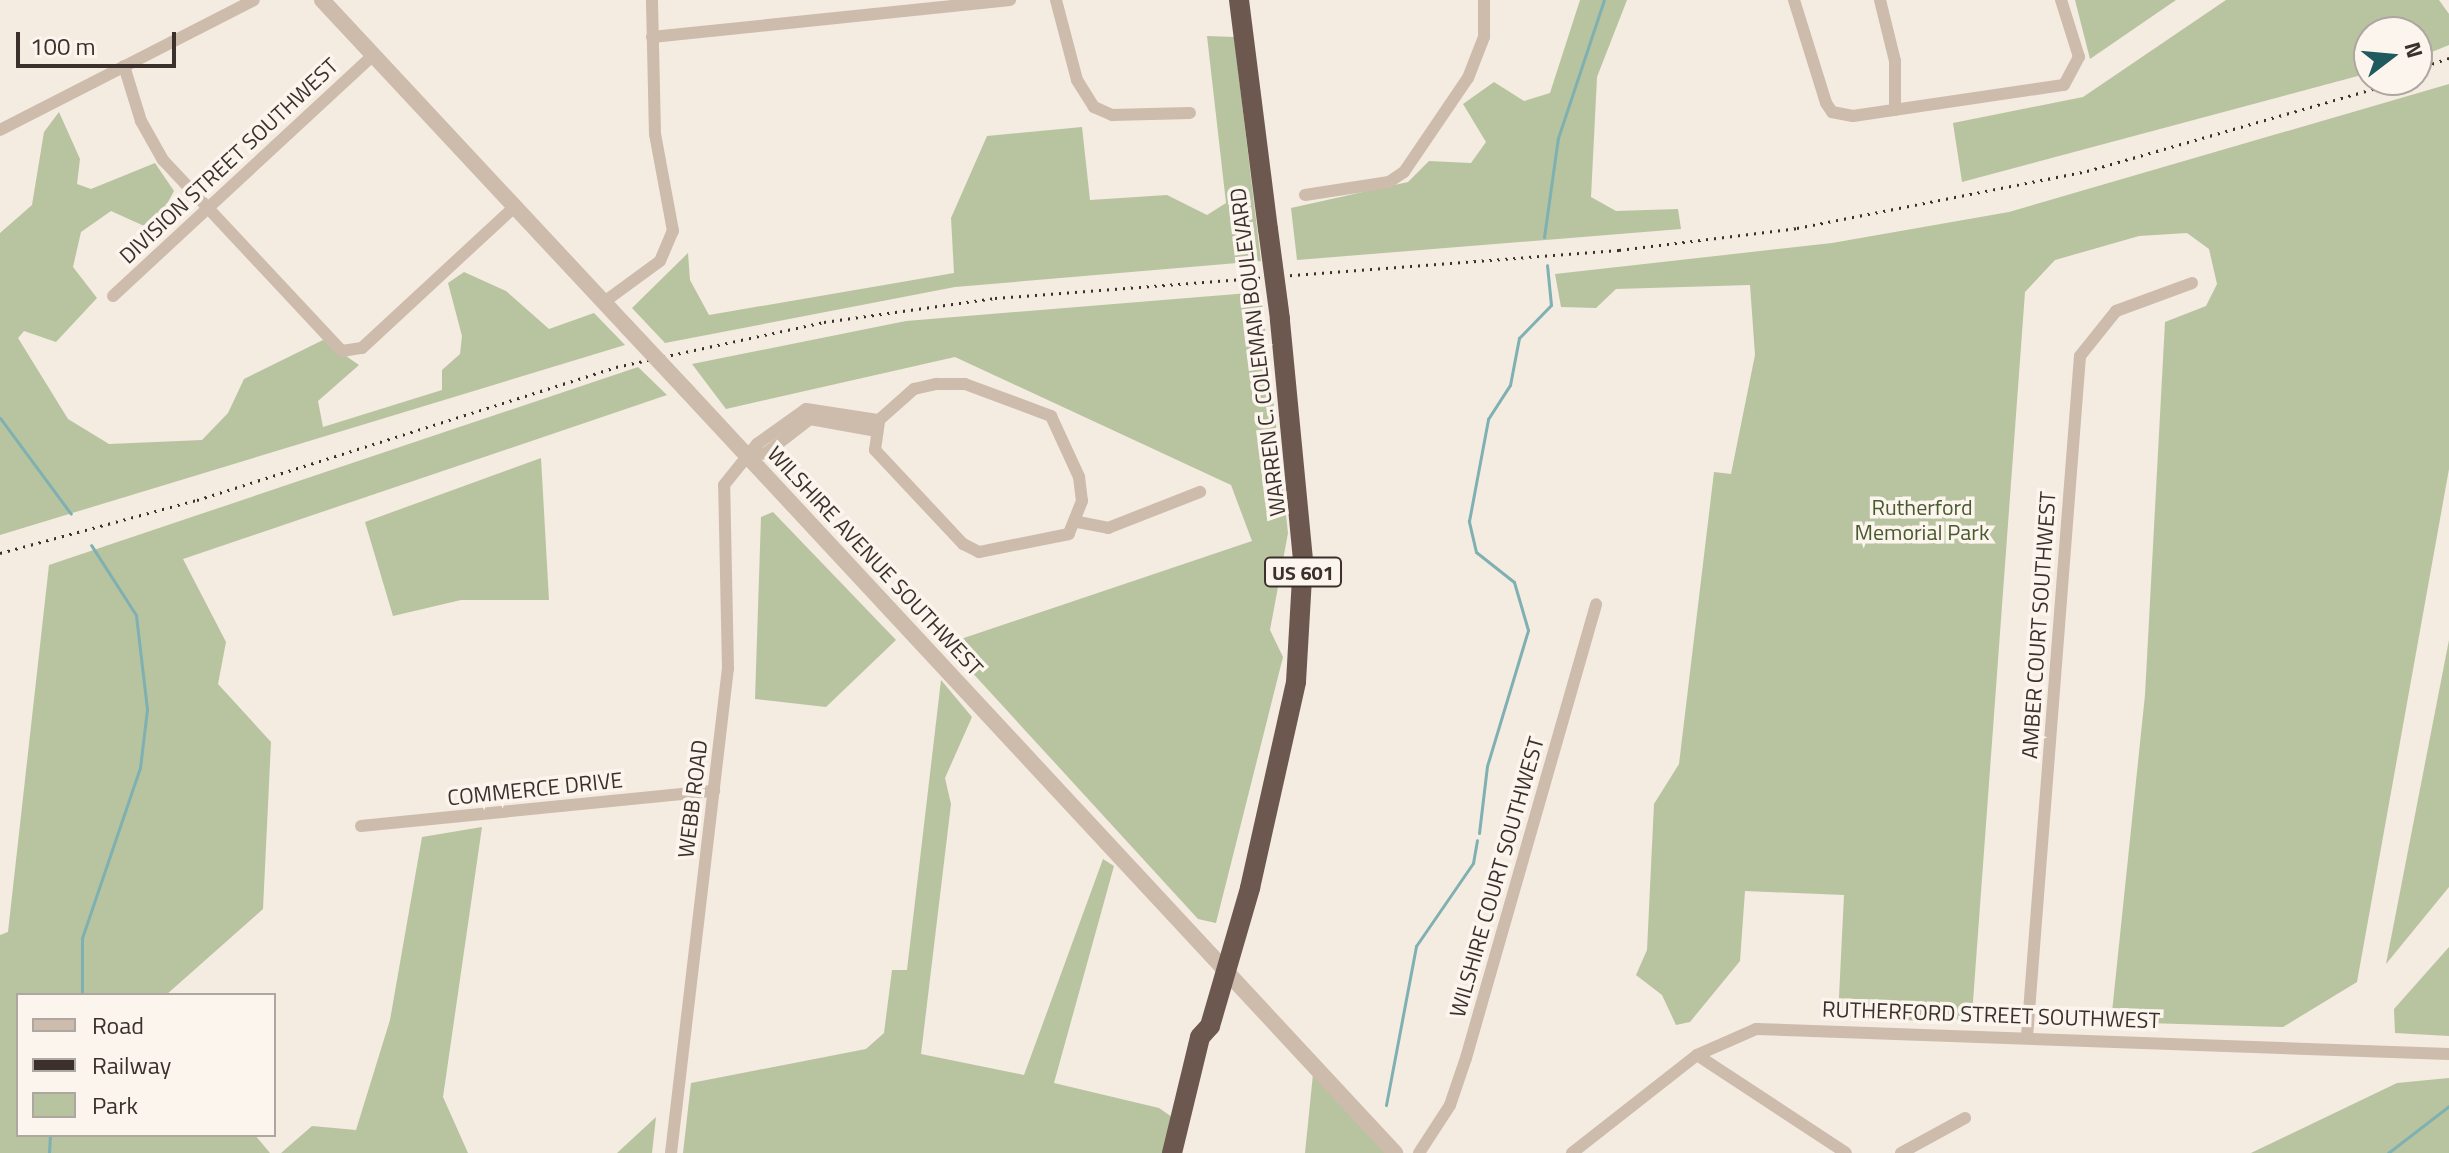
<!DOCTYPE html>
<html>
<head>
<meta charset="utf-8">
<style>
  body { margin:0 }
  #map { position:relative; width:2449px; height:1153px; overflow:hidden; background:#f4ebe1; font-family:"Titillium Web",sans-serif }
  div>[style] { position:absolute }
  .green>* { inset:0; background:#b8c4a0 }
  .stream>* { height:3px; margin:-1.5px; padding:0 1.5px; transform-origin:1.5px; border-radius:1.5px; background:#7fb0b2 }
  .minor>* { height:12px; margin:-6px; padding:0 6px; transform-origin:6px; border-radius:6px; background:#cdbbac }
  .tertiary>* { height:16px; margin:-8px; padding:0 8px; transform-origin:8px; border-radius:8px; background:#cdbbac }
  .trunk>* { height:20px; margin:-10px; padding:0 10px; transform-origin:10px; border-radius:10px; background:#6c584f }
  .rail>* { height:3px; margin-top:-1.5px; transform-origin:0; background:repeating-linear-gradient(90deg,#3b302b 0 2px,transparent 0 8px) }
  .tertiary-bridge>* { height:16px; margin:-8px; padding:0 8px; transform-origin:8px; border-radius:8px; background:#cdbbac }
  .trunk-bridge>* { height:20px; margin:-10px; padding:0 10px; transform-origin:10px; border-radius:10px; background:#6c584f }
  span { translate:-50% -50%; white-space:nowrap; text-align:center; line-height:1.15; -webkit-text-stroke:7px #fbf5ee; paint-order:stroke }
  .shield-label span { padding:2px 6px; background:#fbf5ee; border:2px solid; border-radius:6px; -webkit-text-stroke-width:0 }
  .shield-label { font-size:20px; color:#3b302b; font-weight:700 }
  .street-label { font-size:22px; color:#3b302b }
  .park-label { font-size:22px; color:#4a5a2e }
  .legend { position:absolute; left:16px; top:993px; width:260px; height:144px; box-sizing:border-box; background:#fbf5ee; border:2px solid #aea6a0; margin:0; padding:10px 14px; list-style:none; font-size:24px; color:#3b302b }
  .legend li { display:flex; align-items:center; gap:16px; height:40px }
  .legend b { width:40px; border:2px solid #aea6a0 }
  .north { position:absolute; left:2353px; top:16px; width:80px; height:80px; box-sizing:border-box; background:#fbf5ee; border:2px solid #aea6a0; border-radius:50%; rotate:74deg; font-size:22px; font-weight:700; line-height:32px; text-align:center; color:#3b302b }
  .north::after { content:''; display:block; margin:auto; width:28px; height:36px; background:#1f5a5e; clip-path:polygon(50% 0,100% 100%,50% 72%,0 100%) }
  .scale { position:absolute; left:16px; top:32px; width:160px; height:36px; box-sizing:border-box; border:4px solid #3b302b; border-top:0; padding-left:10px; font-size:24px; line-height:28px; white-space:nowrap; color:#3b302b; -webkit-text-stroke:6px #fbf5ee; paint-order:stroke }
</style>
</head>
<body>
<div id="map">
  <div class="green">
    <div style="clip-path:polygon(1580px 0,1627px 0,1597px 77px,1591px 197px,1616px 211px,1678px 209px,1681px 229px,1297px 260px,1291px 208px,1408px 182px,1429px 161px,1471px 163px,1486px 142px,1463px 104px,1494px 82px,1524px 101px,1550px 93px)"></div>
    <div style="clip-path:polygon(2075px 0,2176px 0,2090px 59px)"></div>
    <div style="clip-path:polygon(2226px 0,2439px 0,2449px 14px,2449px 45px,2417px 58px,2417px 32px,2369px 32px,2369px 73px,1962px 182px,1953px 123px,2083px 97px)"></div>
    <div style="clip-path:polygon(1207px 36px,1234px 37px,1261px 261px,955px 287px,665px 343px,632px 308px,688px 253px,690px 280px,709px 315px,954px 273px,951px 218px,987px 136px,1082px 127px,1090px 200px,1167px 195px,1207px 215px,1226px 203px)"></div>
    <div style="clip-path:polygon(2449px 84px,2449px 469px,2357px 982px,2283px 1027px,2111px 1022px,2145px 695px,2165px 322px,2206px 306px,2217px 284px,2209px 249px,2187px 233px,2139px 236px,2055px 260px,2025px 292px,1972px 1015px,1948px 1022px,1838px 1017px,1844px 895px,1745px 891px,1740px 961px,1690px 1022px,1676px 1025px,1662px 995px,1636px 975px,1647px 950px,1654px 804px,1679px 764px,1714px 472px,1731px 474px,1755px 355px,1750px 285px,1616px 289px,1596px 308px,1561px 307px,1555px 274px,1832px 243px,2009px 212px)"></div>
    <div style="clip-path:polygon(59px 112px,80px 159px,77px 184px,91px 189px,155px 163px,174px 191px,153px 230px,111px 211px,81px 232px,73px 267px,97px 298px,56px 342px,24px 331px,18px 338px,68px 419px,109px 444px,202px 440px,228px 413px,244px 379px,323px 340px,359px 365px,318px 401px,323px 427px,442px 390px,442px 370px,460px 354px,462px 336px,448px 283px,464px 272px,506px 291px,549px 329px,594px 313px,625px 345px,0 535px,0 233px,32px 205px,44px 132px)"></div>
    <div style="clip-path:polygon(1261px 292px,1288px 533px,1270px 630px,1283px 657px,1216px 923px,1198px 919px,946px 644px,1252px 541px,1231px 485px,955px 357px,726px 409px,692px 364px,906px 321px)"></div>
    <div style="clip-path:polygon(638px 367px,667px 395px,183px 559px,226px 642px,218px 684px,271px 742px,263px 909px,166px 995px,18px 995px,18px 1135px,255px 1135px,270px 1153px,0 1153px,0 935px,8px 932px,49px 565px)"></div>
    <div style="clip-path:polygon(541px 458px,549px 600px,461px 600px,393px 616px,365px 522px)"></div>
    <div style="clip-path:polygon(773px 512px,896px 640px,826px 707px,755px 699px,761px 517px)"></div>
    <div style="clip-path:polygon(2449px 640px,2449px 887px,2386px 964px)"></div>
    <div style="clip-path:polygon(941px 680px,972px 717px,945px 778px,951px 804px,921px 1054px,1024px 1075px,1103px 859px,1114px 866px,1054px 1083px,1159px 1108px,1172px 1117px,1164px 1153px,683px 1153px,691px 1083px,866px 1049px,884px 1033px,892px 970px,907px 970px)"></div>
    <div style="clip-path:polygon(482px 827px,443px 1097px,468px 1153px,281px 1153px,312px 1126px,356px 1130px,390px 1020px,422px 837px)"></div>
    <div style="clip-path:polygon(2449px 947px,2449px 1036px,2395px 1033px,2394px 1009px)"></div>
    <div style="clip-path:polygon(1313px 1074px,1388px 1153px,1305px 1153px)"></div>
    <div style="clip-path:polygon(2449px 1078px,2449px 1153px,2251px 1153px,2397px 1083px)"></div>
    <div style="clip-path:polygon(656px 1117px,652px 1153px,617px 1153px)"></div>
  </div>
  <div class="stream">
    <div style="left:1544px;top:237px;width:100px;rotate:-82deg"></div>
    <div style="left:1558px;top:138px;width:145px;rotate:-71.6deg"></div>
    <div style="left:0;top:418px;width:119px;rotate:53.5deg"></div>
    <div style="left:1479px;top:833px;width:67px;rotate:-83.2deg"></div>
    <div style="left:1487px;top:766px;width:142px;rotate:-73.2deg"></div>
    <div style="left:1528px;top:630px;width:50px;rotate:-106.3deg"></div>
    <div style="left:1514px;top:582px;width:48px;rotate:-141.7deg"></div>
    <div style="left:1476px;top:552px;width:32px;rotate:-103deg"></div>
    <div style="left:1469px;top:521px;width:104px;rotate:-79.4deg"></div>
    <div style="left:1488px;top:419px;width:40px;rotate:-57.1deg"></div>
    <div style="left:1510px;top:385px;width:48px;rotate:-79.2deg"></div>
    <div style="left:1519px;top:338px;width:46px;rotate:-45.9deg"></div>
    <div style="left:1551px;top:305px;width:40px;rotate:-95.7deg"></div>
    <div style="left:82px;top:995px;width:57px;rotate:-90deg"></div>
    <div style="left:82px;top:938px;width:180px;rotate:-71.2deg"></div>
    <div style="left:140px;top:768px;width:59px;rotate:-83.2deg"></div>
    <div style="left:147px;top:709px;width:95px;rotate:-96.7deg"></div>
    <div style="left:136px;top:615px;width:83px;rotate:-122.7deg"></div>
    <div style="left:1386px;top:1105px;width:162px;rotate:-79.3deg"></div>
    <div style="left:1416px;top:946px;width:101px;rotate:-55.5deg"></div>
    <div style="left:1473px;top:863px;width:23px;rotate:-80deg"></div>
    <div style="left:49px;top:1153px;width:18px;rotate:-87deg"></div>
    <div style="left:2388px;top:1153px;width:77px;rotate:-37.6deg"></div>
  </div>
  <div class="minor">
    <div style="left:1056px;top:0;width:83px;rotate:75.3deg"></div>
    <div style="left:1077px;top:80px;width:32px;rotate:58deg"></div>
    <div style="left:1094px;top:107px;width:20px;rotate:24deg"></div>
    <div style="left:1112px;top:115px;width:78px;rotate:-1.5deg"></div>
    <div style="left:1794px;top:0;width:108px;rotate:72.7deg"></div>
    <div style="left:1826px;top:103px;width:11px;rotate:56deg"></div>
    <div style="left:1832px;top:112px;width:21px;rotate:11deg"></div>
    <div style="left:1853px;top:116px;width:213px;rotate:-8.4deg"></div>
    <div style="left:2064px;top:85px;width:32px;rotate:-62deg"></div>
    <div style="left:2079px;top:57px;width:60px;rotate:-107.5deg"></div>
    <div style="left:1880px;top:0;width:63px;rotate:76.2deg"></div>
    <div style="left:1895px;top:61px;width:49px;rotate:90deg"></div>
    <div style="left:652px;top:37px;width:360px;rotate:-5.9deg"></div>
    <div style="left:124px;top:66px;width:58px;rotate:72.8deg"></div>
    <div style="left:141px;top:121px;width:45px;rotate:60.6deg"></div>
    <div style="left:163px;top:160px;width:262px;rotate:46.9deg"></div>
    <div style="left:342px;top:351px;width:20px;rotate:-9deg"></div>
    <div style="left:362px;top:348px;width:207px;rotate:-42.8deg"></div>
    <div style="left:0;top:130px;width:285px;rotate:-27.1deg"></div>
    <div style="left:1305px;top:195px;width:85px;rotate:-8.8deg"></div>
    <div style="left:1389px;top:182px;width:18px;rotate:-34deg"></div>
    <div style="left:1404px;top:172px;width:114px;rotate:-55.8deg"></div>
    <div style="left:1468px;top:78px;width:44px;rotate:-68.7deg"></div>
    <div style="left:1484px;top:37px;width:37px;rotate:-90deg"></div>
    <div style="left:113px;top:296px;width:355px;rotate:-42.8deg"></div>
    <div style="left:604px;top:302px;width:69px;rotate:-36.2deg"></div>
    <div style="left:660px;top:261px;width:33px;rotate:-67deg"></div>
    <div style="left:673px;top:231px;width:99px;rotate:-100.5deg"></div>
    <div style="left:655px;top:134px;width:134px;rotate:-91.3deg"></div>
    <div style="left:936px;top:384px;width:29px"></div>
    <div style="left:965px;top:384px;width:92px;rotate:20.4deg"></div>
    <div style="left:1051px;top:416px;width:67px;rotate:65.3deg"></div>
    <div style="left:1079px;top:477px;width:24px;rotate:83deg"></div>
    <div style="left:1082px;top:501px;width:35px;rotate:112deg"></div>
    <div style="left:1069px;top:534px;width:92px;rotate:168.7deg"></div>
    <div style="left:979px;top:552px;width:18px;rotate:-153deg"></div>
    <div style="left:963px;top:544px;width:129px;rotate:-133.1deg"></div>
    <div style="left:875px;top:450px;width:30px;rotate:-82deg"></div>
    <div style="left:879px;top:420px;width:47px;rotate:-41.5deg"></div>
    <div style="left:914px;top:389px;width:23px;rotate:-13deg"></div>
    <div style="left:747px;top:456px;width:19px;rotate:-9deg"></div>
    <div style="left:766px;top:453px;width:56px;rotate:-37.7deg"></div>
    <div style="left:810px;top:419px;width:68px;rotate:10.2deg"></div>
    <div style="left:1078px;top:522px;width:31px;rotate:11deg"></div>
    <div style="left:1108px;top:528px;width:99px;rotate:-21.4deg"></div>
    <div style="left:361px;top:826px;width:355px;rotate:-5.7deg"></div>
    <div style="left:2027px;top:1037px;width:683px;rotate:-85.55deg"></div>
    <div style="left:2080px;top:356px;width:58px;rotate:-51.3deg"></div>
    <div style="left:2116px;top:311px;width:81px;rotate:-20.2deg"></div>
    <div style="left:1697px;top:1055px;width:178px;rotate:33.3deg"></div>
    <div style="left:671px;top:1153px;width:487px;rotate:-83.3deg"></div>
    <div style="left:728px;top:669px;width:184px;rotate:-91.2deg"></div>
    <div style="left:724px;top:485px;width:53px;rotate:-51.2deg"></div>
    <div style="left:757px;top:444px;width:60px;rotate:-35.5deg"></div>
    <div style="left:806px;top:409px;width:74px;rotate:8.6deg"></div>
    <div style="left:1419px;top:1153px;width:57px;rotate:-57.1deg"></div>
    <div style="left:1450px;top:1105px;width:50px;rotate:-71.2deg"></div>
    <div style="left:1466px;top:1058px;width:472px;rotate:-74deg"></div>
    <div style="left:1572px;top:1153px;width:159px;rotate:-38.1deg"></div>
    <div style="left:1697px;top:1055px;width:64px;rotate:-23.8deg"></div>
    <div style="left:1756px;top:1029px;width:693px;rotate:2.07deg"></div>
    <div style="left:1901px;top:1153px;width:73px;rotate:-28.7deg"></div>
  </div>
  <div class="tertiary">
    <div style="left:322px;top:0;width:447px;rotate:47deg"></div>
    <div style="left:686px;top:390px;width:1042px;rotate:47.1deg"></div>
  </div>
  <div class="trunk">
    <div style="left:1239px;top:0;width:231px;rotate:82.8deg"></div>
    <div style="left:1172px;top:1153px;width:119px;rotate:-76.4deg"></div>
    <div style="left:1200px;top:1037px;width:15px;rotate:-48deg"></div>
    <div style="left:1210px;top:1026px;width:144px;rotate:-73.8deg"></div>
    <div style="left:1250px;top:888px;width:211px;rotate:-77.4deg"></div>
    <div style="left:1296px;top:682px;width:122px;rotate:-86.7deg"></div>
    <div style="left:1303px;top:560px;width:242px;rotate:-95.5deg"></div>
  </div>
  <div class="rail">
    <div style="left:2417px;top:69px;width:34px;rotate:-19deg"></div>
    <div style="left:0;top:553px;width:204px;rotate:-15.1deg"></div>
    <div style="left:197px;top:500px;width:440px;rotate:-17.6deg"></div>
    <div style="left:616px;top:367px;width:213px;rotate:-12.2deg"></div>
    <div style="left:824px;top:322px;width:173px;rotate:-8deg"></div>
    <div style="left:995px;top:298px;width:626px;rotate:-4.4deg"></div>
    <div style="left:1619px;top:250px;width:179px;rotate:-7deg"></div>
    <div style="left:1797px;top:228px;width:296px;rotate:-11.1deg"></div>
    <div style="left:2087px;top:171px;width:330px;rotate:-16deg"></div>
  </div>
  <div class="tertiary-bridge">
    <div style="left:627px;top:327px;width:86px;rotate:46.9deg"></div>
  </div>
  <div class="trunk-bridge">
    <div style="left:1268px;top:229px;width:91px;rotate:82.4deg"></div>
  </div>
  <div class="shield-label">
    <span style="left:1303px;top:572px">US 601</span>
  </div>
  <div class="street-label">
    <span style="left:229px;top:161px;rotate:-43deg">DIVISION STREET SOUTHWEST</span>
    <span style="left:1258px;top:352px;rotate:-97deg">WARREN C. COLEMAN BOULEVARD</span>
    <span style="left:875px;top:561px;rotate:47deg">WILSHIRE AVENUE SOUTHWEST</span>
    <span style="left:2039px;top:625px;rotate:-86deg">AMBER COURT SOUTHWEST</span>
    <span style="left:535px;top:789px;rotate:-6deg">COMMERCE DRIVE</span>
    <span style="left:693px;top:799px;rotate:-83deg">WEBB ROAD</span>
    <span style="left:1497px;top:877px;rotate:-74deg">WILSHIRE COURT SOUTHWEST</span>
    <span style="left:1991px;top:1015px;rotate:2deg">RUTHERFORD STREET SOUTHWEST</span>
  </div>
  <div class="park-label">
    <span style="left:1922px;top:520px">Rutherford<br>Memorial Park</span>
  </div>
  <ul class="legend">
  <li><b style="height:10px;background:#cdbbac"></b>Road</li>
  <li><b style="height:10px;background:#3b302b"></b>Railway</li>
  <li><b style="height:22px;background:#b8c4a0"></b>Park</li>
  </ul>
  <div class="north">N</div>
  <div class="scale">100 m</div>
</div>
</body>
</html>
